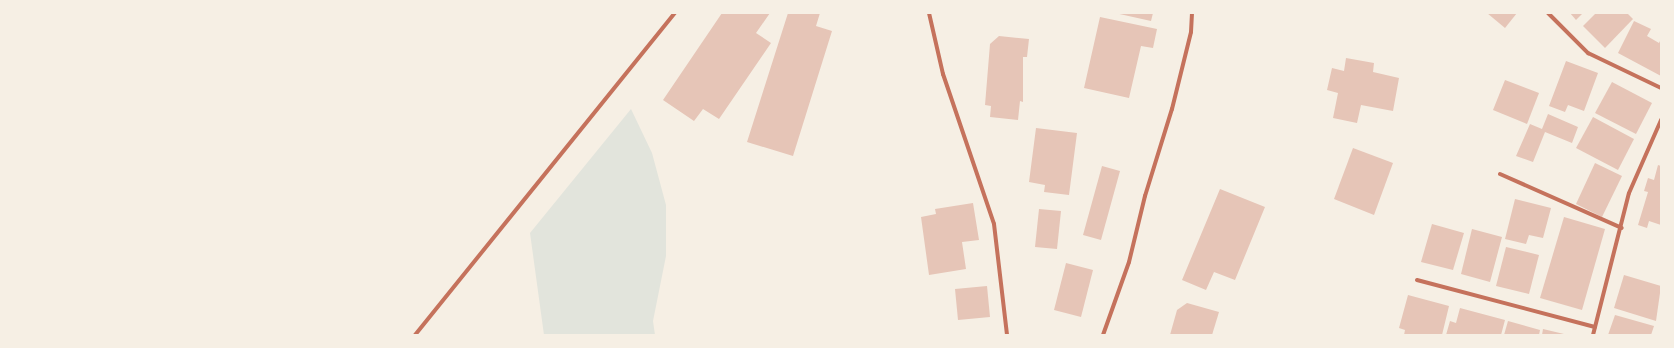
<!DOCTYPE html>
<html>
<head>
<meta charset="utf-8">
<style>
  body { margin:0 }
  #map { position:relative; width:1674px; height:348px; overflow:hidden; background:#f6efe4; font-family:Rubik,sans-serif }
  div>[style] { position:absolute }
  .green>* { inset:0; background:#e2e4dc }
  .building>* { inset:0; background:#e6c5b7 }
  .minor>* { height:4px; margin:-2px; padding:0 2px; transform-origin:2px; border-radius:2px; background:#c5725c }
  span { translate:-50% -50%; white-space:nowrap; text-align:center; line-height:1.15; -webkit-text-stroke:4px #f6efe4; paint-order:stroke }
  .frame { position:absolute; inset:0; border:14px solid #f6efe4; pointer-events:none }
</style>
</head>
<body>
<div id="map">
  <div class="green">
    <div style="clip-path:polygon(631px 109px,652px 153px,666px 205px,666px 256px,653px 321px,655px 335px,544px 335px,530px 233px)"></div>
  </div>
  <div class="building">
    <div style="clip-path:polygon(722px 13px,770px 13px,756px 33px,771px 43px,719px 119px,703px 109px,694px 121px,663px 100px)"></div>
    <div style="clip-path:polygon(788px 13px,820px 13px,816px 26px,832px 31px,793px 156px,747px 142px)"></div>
    <div style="clip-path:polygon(1115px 13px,1153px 13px,1151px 21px)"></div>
    <div style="clip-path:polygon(1487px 13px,1517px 13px,1505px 28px)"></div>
    <div style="clip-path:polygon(1570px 13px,1583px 13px,1576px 20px)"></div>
    <div style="clip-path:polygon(1596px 13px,1627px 13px,1633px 19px,1605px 48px,1583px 26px)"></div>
    <div style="clip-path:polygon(1100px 17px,1157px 29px,1153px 48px,1141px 46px,1129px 98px,1084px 88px)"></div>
    <div style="clip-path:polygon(1634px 21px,1651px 29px,1647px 36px,1659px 43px,1661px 39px,1661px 76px,1618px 53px)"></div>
    <div style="clip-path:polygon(999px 36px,1029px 39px,1027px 57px,1023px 57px,1023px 102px,1020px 101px,1018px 120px,990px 117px,991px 106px,985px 105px,990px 44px)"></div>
    <div style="clip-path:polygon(1346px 58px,1374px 63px,1373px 72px,1399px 78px,1393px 111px,1361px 105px,1357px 123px,1333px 118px,1338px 93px,1327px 90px,1332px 68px,1344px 71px)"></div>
    <div style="clip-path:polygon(1566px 61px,1598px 73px,1584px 111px,1568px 105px,1565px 112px,1549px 106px)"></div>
    <div style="clip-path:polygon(1505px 80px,1539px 93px,1527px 124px,1493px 110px)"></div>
    <div style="clip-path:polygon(1612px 82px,1652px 103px,1636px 134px,1595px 113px)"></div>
    <div style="clip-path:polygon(1548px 114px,1578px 127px,1572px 143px,1545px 132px,1533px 162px,1516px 156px,1530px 124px,1542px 129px)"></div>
    <div style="clip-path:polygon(1593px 117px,1634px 139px,1618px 170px,1576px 148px)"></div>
    <div style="clip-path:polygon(1036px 128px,1077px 133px,1069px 195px,1044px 192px,1045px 185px,1029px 182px)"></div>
    <div style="clip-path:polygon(1353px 148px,1393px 163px,1374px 215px,1334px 199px)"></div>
    <div style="clip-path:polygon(1595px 163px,1622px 176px,1602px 217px,1576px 204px)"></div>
    <div style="clip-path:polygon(1658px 165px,1661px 166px,1661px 225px,1649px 221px,1647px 228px,1638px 225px,1648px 192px,1644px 191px,1648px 178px,1654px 180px)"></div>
    <div style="clip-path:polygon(1102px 166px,1120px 171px,1101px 240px,1083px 235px)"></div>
    <div style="clip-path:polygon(1220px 189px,1265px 207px,1235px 280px,1214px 272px,1206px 290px,1182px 280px)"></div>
    <div style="clip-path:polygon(1515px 199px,1551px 208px,1543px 238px,1529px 235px,1526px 244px,1505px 239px)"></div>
    <div style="clip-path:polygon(973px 203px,979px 240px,962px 242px,966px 269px,929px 275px,921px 217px,936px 214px,935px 209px)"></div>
    <div style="clip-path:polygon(1039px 209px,1061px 211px,1057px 249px,1035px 247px)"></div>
    <div style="clip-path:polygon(1564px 217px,1605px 229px,1582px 310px,1540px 298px)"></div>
    <div style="clip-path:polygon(1432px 224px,1464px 233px,1453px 270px,1421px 262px)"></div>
    <div style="clip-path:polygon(1472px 229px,1502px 237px,1490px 282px,1461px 274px)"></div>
    <div style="clip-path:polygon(1506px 247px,1539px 255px,1529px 294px,1496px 286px)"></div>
    <div style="clip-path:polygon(1066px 263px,1093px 270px,1081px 317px,1054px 310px)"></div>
    <div style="clip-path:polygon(1624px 275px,1661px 286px,1656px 321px,1614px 308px)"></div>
    <div style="clip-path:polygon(987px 286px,990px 317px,958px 320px,955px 289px)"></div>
    <div style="clip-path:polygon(1408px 295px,1449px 306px,1442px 335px,1404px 335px,1405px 330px,1399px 328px)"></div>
    <div style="clip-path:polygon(1187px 303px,1219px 312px,1212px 335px,1170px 335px,1177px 310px)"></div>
    <div style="clip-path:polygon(1460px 308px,1505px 320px,1501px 335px,1446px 335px,1450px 321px,1456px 323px)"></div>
    <div style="clip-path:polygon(1615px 315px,1654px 326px,1651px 335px,1608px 335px)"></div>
    <div style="clip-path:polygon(1508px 321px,1540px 330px,1539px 335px,1504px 335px)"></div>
    <div style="clip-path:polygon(1543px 329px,1564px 334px,1564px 335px,1542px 335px)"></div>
  </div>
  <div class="minor">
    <div style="left:929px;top:13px;width:63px;rotate:77.1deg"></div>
    <div style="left:943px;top:74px;width:158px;rotate:71.2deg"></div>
    <div style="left:994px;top:224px;width:112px;rotate:83.3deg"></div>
    <div style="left:1548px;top:13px;width:57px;rotate:45deg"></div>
    <div style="left:1588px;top:53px;width:81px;rotate:25.6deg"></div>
    <div style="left:1500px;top:174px;width:133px;rotate:23.9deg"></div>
    <div style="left:1417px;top:280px;width:184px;rotate:14.8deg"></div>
    <div style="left:415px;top:335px;width:414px;rotate:-51.1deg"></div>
    <div style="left:1103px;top:335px;width:77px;rotate:-70.4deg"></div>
    <div style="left:1129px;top:262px;width:68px;rotate:-76.4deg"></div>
    <div style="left:1145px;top:196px;width:91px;rotate:-72.8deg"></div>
    <div style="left:1172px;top:109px;width:79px;rotate:-76.1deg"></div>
    <div style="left:1191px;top:32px;width:19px;rotate:-87deg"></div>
    <div style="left:1593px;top:335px;width:146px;rotate:-75.8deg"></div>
    <div style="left:1629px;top:193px;width:80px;rotate:-66.3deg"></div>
  </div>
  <div class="frame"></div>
</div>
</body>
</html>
